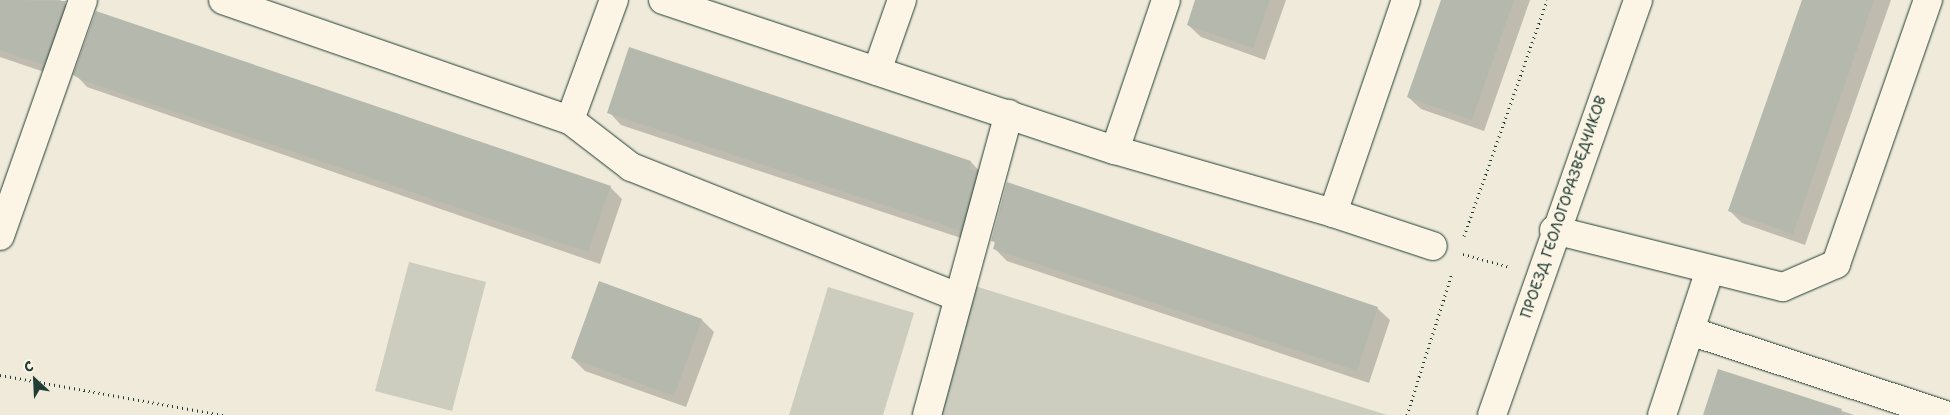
<!DOCTYPE html>
<html>
<head>
<meta charset="utf-8">
<style>
  body { margin:0 }
  #map { position:relative; width:1950px; height:415px; overflow:hidden; background:#efeada; font-family:"Shantell Sans",sans-serif }
  div>[style] { position:absolute }
  .green>* { inset:0; background:#cccdbf }
  .shadow>* { inset:0; background:#0003 }
  .building>* { inset:0; background:#b5b9ad }
  .path>* { height:3px; margin-top:-1.5px; transform-origin:0; background:repeating-linear-gradient(90deg,#1f3d34 0 1px,transparent 0 5px) }
  .roads { filter:drop-shadow(0 0 1px #1f3d34) drop-shadow(0 0 1px #1f3d34) }
  .minor>* { height:28px; margin:-14px; padding:0 14px; transform-origin:14px; border-radius:14px; background:#fcf5e5 }
  span { translate:-50% -50%; white-space:nowrap; text-align:center; line-height:1.15; -webkit-text-stroke:5px #fcf5e5; paint-order:stroke }
  .street-label { font-size:15px; color:#1f3d34 }
  .north { position:absolute; left:10px; top:355px; width:50px; height:50px; -webkit-text-stroke:4px #fcf5e5; paint-order:stroke; rotate:335deg; font-size:14px; font-weight:700; line-height:20px; text-align:center; color:#1f3d34 }
  .north::after { content:''; display:block; margin:auto; width:18px; height:22px; background:#1f3d34; clip-path:polygon(50% 0,100% 100%,50% 72%,0 100%) }
</style>
</head>
<body>
<div id="map">
  <div class="green">
    <div style="clip-path:polygon(409px 262px,486px 282px,452px 411px,375px 391px)"></div>
    <div style="clip-path:polygon(975px 286px,1387px 415px,942px 415px)"></div>
    <div style="clip-path:polygon(828px 287px,914px 313px,883px 415px,789px 415px)"></div>
  </div>
  <div class="shadow">
    <div style="clip-path:polygon(0 0,60px 0,78px 14px,56px 76px,0 57px)"></div>
    <div style="clip-path:polygon(1197px 0,1286px 0,1265px 60px,1201px 37px,1188px 25px)"></div>
    <div style="clip-path:polygon(1442px 0,1530px 0,1484px 131px,1421px 109px,1408px 97px)"></div>
    <div style="clip-path:polygon(1803px 0,1891px 0,1805px 245px,1742px 223px,1730px 211px)"></div>
    <div style="clip-path:polygon(630px 49px,971px 162px,983px 175px,973px 242px,621px 125px,609px 112px)"></div>
    <div style="clip-path:polygon(75px 74px,610px 187px,622px 199px,600px 264px,87px 87px)"></div>
    <div style="clip-path:polygon(992px 240px,1377px 308px,1390px 320px,1369px 383px,1007px 261px,994px 248px,996px 244px)"></div>
    <div style="clip-path:polygon(600px 283px,702px 320px,714px 332px,686px 407px,585px 371px,572px 358px)"></div>
    <div style="clip-path:polygon(1719px 370px,1854px 415px,1704px 415px)"></div>
  </div>
  <div class="building">
    <div style="clip-path:polygon(0 0,66px 1px,44px 65px,0 50px)"></div>
    <div style="clip-path:polygon(1195px 0,1270px 0,1253px 48px,1187px 25px)"></div>
    <div style="clip-path:polygon(1441px 0,1514px 0,1472px 120px,1407px 97px)"></div>
    <div style="clip-path:polygon(1802px 0,1874px 0,1793px 234px,1728px 211px)"></div>
    <div style="clip-path:polygon(96px 11px,611px 186px,588px 252px,82px 80px,73px 75px)"></div>
    <div style="clip-path:polygon(629px 47px,971px 161px,969px 169px,977px 172px,961px 231px,607px 113px)"></div>
    <div style="clip-path:polygon(1007px 182px,1378px 307px,1357px 371px,993px 249px,995px 242px,991px 241px)"></div>
    <div style="clip-path:polygon(599px 281px,702px 319px,674px 396px,571px 358px)"></div>
    <div style="clip-path:polygon(1718px 369px,1842px 409px,1841px 415px,1703px 415px)"></div>
  </div>
  <div class="path">
    <div style="left:1464px;top:236px;width:250px;rotate:-70.6deg"></div>
    <div style="left:1463px;top:254px;width:49px;rotate:15.5deg"></div>
    <div style="left:0;top:375px;width:227px;rotate:10.2deg"></div>
    <div style="left:1407px;top:415px;width:149px;rotate:-72.4deg"></div>
  </div>
  <div class="roads">
    <div class="minor">
      <div style="left:223px;top:0;width:367px;rotate:19.1deg"></div>
      <div style="left:570px;top:120px;width:77px;rotate:37.6deg"></div>
      <div style="left:631px;top:167px;width:352px;rotate:21.7deg"></div>
      <div style="left:663px;top:0;width:476px;rotate:18.4deg"></div>
      <div style="left:1115px;top:150px;width:227px;rotate:16.1deg"></div>
      <div style="left:1333px;top:213px;width:225px;rotate:-71.1deg"></div>
      <div style="left:877px;top:71px;width:75px;rotate:-70.6deg"></div>
      <div style="left:570px;top:120px;width:128px;rotate:-69.9deg"></div>
      <div style="left:1115px;top:150px;width:158px;rotate:-71.2deg"></div>
      <div style="left:1333px;top:213px;width:105px;rotate:18.3deg"></div>
      <div style="left:1554px;top:230px;width:236px;rotate:14deg"></div>
      <div style="left:1783px;top:287px;width:58px;rotate:-23.5deg"></div>
      <div style="left:1836px;top:264px;width:280px;rotate:-70.8deg"></div>
      <div style="left:0;top:236px;width:250px;rotate:-70.6deg"></div>
      <div style="left:1690px;top:331px;width:268px;rotate:18.2deg"></div>
      <div style="left:927px;top:415px;width:312px;rotate:-74.8deg"></div>
      <div style="left:1492px;top:415px;width:440px;rotate:-70.6deg"></div>
      <div style="left:1662px;top:415px;width:153px;rotate:-71.7deg"></div>
    </div>
  </div>
  <div class="street-label">
    <span style="left:1564px;top:207px;rotate:-71deg">ПРОЕЗД ГЕОЛОГОРАЗВЕДЧИКОВ</span>
  </div>
  <div class="north">С</div>
</div>
</body>
</html>
